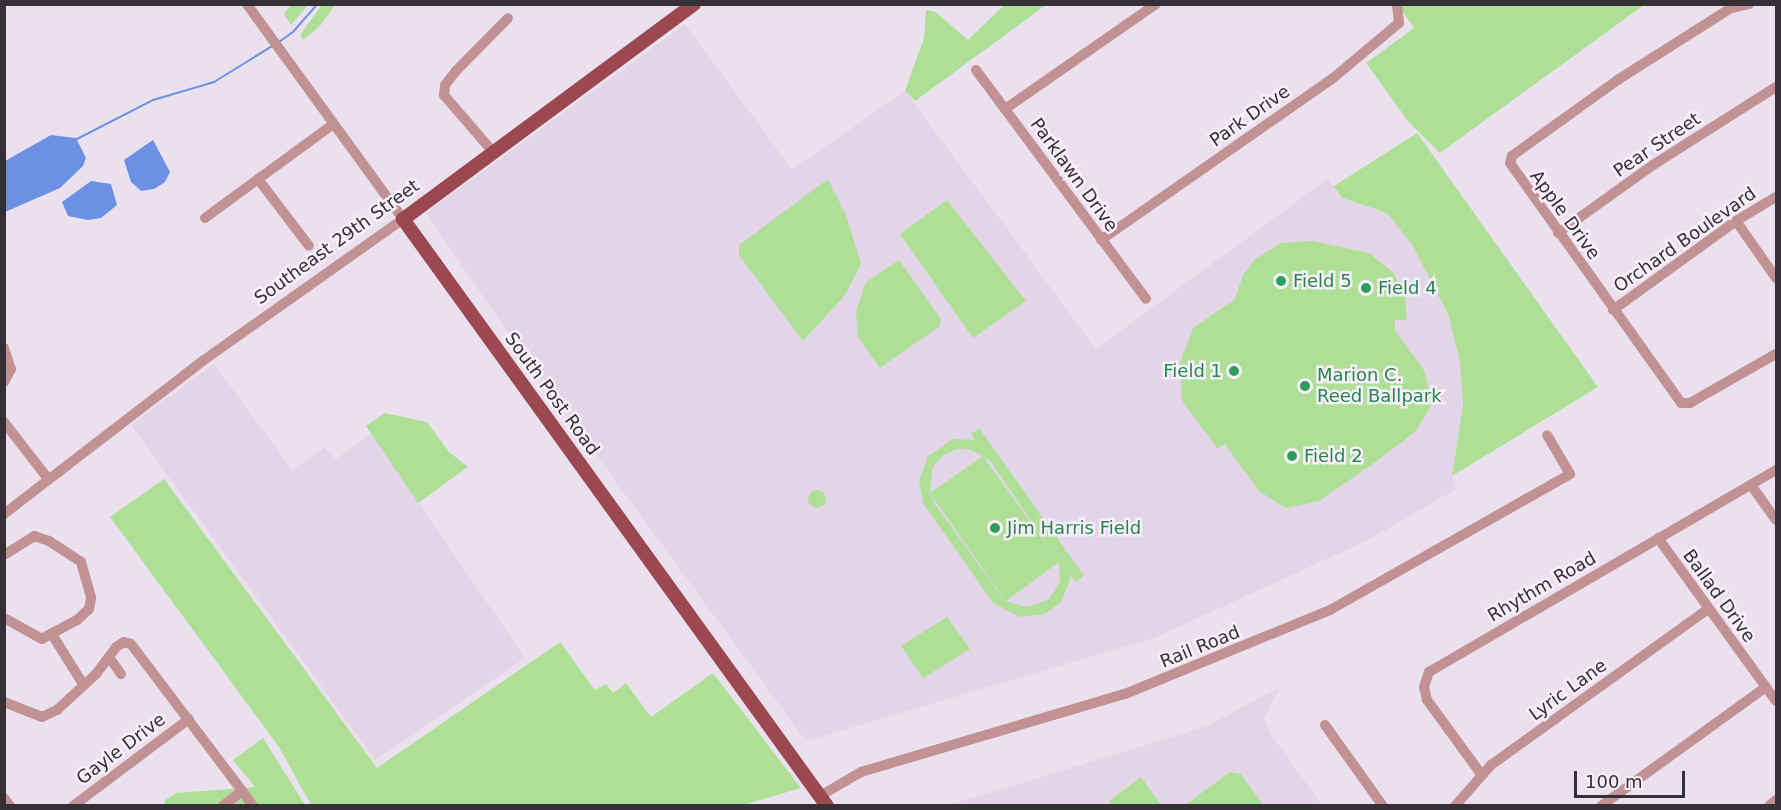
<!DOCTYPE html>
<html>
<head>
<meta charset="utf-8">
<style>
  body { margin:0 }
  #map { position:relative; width:1781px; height:810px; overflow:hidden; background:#ebe1ee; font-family:"DejaVu Sans",sans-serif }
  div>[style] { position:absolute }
  .built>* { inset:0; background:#e3d4e7 }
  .green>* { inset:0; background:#aedf96 }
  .round { border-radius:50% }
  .water>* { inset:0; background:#6c91e4 }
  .stream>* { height:2px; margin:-1px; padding:0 1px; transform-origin:1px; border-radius:1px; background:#6c91e4 }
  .minor>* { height:10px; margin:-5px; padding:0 5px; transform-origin:5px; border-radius:5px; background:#c19194 }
  .major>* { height:14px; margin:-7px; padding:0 7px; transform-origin:7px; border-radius:7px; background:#9b4851 }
  .dots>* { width:16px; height:16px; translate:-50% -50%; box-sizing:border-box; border:3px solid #f9eefc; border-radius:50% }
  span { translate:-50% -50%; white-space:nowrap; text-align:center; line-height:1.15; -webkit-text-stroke:5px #f9eefc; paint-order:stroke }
  .street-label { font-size:18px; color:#343035 }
  .leisure-label { font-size:18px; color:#27864d }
  .left { translate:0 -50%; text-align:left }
  .right { translate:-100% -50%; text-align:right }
  .frame { position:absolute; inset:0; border:6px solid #343035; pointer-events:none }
  .scale { position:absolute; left:1574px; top:771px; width:111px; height:27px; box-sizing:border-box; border:3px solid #343035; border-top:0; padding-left:8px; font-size:18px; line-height:21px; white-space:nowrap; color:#343035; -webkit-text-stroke:4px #f9eefc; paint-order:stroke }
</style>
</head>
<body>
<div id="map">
  <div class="built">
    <div style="clip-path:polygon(685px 24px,792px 170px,905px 91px,1096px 349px,1328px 179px,1342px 198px,1387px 213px,1413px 246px,1448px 314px,1460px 362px,1463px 405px,1452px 476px,1456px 489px,1368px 540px,1154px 638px,806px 741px,524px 356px,426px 213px)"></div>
    <div style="clip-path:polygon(214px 364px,292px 470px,325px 447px,335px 460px,371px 433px,525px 658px,375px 760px,131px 425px)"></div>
    <div style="clip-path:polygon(1280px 687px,1264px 718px,1271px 735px,1322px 805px,946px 806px,1208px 726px)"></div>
  </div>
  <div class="green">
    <div style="clip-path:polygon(291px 5px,308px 5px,291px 25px,284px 14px)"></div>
    <div style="clip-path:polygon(322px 5px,335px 5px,320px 26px,303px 40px,300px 35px)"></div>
    <div style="clip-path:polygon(1004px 5px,1046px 5px,915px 101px,905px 91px,924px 38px,926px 10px,936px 12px,968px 40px)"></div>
    <div style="clip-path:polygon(1398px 5px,1644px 5px,1440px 153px,1408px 121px,1366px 63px,1414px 28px)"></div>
    <div style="clip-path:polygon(1417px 133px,1598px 387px,1452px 476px,1463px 405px,1460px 362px,1448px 314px,1413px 246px,1387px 213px,1342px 198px,1334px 186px)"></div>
    <div style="clip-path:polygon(828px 179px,846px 215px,861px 264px,845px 295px,803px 341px,739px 255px,739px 245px)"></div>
    <div style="clip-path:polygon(947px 200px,1026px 301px,973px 338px,900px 234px)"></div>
    <div style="clip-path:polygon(1312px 241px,1369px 253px,1393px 272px,1405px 297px,1407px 320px,1395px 320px,1395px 330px,1425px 372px,1432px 404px,1415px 432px,1374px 463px,1319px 501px,1286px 508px,1259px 491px,1225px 444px,1217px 449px,1212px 441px,1182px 401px,1180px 363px,1193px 328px,1235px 299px,1243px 275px,1255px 259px,1281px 243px)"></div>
    <div style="clip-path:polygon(899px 260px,941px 319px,940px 326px,880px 368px,858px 337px,856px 311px,866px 282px)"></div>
    <div style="clip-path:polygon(385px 413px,427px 422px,449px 452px,468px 467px,418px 503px,366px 426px)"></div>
    <div style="clip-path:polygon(evenodd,979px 428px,1084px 576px,1076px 582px,1071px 576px,1062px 601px,1045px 614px,1020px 617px,993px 603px,923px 503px,919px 481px,928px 456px,953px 439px,975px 440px,971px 434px,979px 428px,956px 449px,969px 449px,983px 456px,930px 493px,932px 468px,942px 456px,956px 449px,979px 428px,986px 458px,991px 462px,1058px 560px,985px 459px,986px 458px,979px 428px,931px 495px,1003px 597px,1003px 598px,934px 503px,931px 495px,979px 428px,1059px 562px,1060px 582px,1048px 600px,1027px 607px,1006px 601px,1059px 562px)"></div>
    <div style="clip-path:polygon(164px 479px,377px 768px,560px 642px,595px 690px,606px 684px,613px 693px,626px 683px,651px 717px,713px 673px,801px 788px,740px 806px,311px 805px,279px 747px,110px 517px)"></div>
    <div class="round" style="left:808px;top:490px;width:18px;height:18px"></div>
    <div style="clip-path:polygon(947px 617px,970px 649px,923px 678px,901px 646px)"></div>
    <div style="clip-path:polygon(263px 738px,305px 805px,166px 806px,164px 801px,176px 793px,255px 787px,233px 760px)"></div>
    <div style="clip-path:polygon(1230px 772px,1241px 774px,1263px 805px,1185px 805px)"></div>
    <div style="clip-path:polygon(1141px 777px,1161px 805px,1112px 805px,1109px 801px)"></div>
  </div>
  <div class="water">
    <div style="clip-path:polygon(51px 135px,76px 138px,86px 158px,83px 166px,60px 188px,5px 212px,5px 161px)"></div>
    <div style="clip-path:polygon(153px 140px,170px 172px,165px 182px,154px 189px,141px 191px,131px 182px,124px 160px)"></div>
    <div style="clip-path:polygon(91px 181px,111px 184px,117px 205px,101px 218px,88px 220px,68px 216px,62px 202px)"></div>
  </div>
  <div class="stream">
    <div style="left:279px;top:42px;width:17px;rotate:-36deg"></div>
    <div style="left:293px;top:32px;width:37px;rotate:-49deg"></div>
    <div style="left:75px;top:140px;width:88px;rotate:-27.1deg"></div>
    <div style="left:153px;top:100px;width:64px;rotate:-16.4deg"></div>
    <div style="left:214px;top:82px;width:70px;rotate:-31.7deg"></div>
  </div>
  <div class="minor">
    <div style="left:1749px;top:4px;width:18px;rotate:167deg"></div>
    <div style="left:1731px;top:8px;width:133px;rotate:147.6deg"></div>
    <div style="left:1619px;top:79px;width:132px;rotate:144.3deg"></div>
    <div style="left:1512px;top:156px;width:7px;rotate:106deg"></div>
    <div style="left:1510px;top:163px;width:295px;rotate:54.5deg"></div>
    <div style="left:1681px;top:403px;width:9px"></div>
    <div style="left:1690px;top:403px;width:99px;rotate:-29.7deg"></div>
    <div style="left:976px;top:70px;width:285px;rotate:53.4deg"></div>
    <div style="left:1005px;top:109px;width:184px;rotate:-34.8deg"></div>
    <div style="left:493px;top:152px;width:75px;rotate:-130.7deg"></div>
    <div style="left:444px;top:95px;width:10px;rotate:-84deg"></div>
    <div style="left:445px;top:85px;width:18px;rotate:-52deg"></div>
    <div style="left:456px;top:71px;width:74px;rotate:-45.5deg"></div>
    <div style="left:258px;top:179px;width:84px;rotate:52.7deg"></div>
    <div style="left:205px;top:218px;width:157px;rotate:-36.2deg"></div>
    <div style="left:1736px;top:221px;width:70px;rotate:54.9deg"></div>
    <div style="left:1558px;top:233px;width:117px;rotate:-35.6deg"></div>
    <div style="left:1653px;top:165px;width:146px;rotate:-32.4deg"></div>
    <div style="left:1101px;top:240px;width:282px;rotate:-34.9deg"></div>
    <div style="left:1332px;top:79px;width:87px;rotate:-39.9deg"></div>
    <div style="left:1399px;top:23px;width:19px;rotate:-96deg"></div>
    <div style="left:1613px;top:310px;width:152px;rotate:-35.9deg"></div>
    <div style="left:1736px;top:221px;width:47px;rotate:-31deg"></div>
    <div style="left:4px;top:348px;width:22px;rotate:72deg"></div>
    <div style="left:11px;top:369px;width:15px;rotate:118deg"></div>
    <div style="left:4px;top:422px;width:73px;rotate:52.2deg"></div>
    <div style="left:1751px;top:485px;width:43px;rotate:54.5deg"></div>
    <div style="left:4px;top:514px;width:252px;rotate:-37.6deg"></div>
    <div style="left:204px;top:360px;width:244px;rotate:-35.3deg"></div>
    <div style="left:403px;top:219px;width:266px;rotate:-126deg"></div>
    <div style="left:1658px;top:538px;width:201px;rotate:54.1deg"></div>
    <div style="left:4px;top:555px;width:36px;rotate:-32deg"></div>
    <div style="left:34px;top:536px;width:16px;rotate:18deg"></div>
    <div style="left:49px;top:541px;width:38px;rotate:33deg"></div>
    <div style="left:81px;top:562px;width:37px;rotate:74deg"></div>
    <div style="left:91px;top:598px;width:11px;rotate:100deg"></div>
    <div style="left:89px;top:609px;width:16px;rotate:137deg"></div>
    <div style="left:77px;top:620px;width:40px;rotate:152deg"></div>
    <div style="left:42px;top:639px;width:43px;rotate:-151.1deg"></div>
    <div style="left:53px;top:636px;width:57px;rotate:58deg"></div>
    <div style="left:109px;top:657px;width:21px;rotate:55deg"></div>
    <div style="left:4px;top:702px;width:41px;rotate:21.5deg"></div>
    <div style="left:42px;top:717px;width:17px;rotate:-25deg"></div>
    <div style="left:57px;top:710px;width:53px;rotate:-42.7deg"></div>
    <div style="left:96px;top:674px;width:34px;rotate:-53deg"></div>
    <div style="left:116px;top:647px;width:9px;rotate:-32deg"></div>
    <div style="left:124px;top:642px;width:7px;rotate:16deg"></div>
    <div style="left:131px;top:644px;width:184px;rotate:52.9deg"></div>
    <div style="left:242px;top:791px;width:24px;rotate:142deg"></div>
    <div style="left:1325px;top:725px;width:100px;rotate:54.4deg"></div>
    <div style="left:1481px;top:774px;width:92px;rotate:-126.1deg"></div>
    <div style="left:1427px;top:700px;width:13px;rotate:-103deg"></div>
    <div style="left:1424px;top:687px;width:16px;rotate:-72deg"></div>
    <div style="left:1429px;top:672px;width:402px;rotate:-30.2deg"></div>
    <div style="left:242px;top:791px;width:19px;rotate:54deg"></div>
    <div style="left:820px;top:796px;width:48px;rotate:-30.3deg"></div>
    <div style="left:861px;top:772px;width:275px;rotate:-16.5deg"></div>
    <div style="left:1125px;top:694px;width:222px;rotate:-22.3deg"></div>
    <div style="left:1330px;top:610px;width:276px;rotate:-29.5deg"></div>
    <div style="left:1570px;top:474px;width:45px;rotate:-120.5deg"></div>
    <div style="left:4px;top:798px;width:10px;rotate:53deg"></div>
    <div style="left:73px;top:806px;width:145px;rotate:-36.9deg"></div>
    <div style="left:1455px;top:806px;width:55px;rotate:-48.7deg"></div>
    <div style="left:1491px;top:765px;width:266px;rotate:-35.7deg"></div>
    <div style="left:1601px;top:806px;width:203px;rotate:-35.8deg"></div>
    <div style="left:1769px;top:806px;width:9px;rotate:-41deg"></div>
  </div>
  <div class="major">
    <div style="left:694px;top:4px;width:362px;rotate:143.5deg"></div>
    <div style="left:403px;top:219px;width:724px;rotate:54.16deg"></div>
  </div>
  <div class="dots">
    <div style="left:1281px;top:281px;background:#2e9e5b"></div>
    <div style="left:1366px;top:288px;background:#2e9e5b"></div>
    <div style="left:1234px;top:371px;background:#2e9e5b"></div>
    <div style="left:1305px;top:386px;background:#2e9e5b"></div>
    <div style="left:1292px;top:456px;background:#2e9e5b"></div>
    <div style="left:995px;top:528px;background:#2e9e5b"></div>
  </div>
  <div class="street-label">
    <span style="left:1250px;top:116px;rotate:-35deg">Park Drive</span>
    <span style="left:1657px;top:145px;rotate:-34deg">Pear Street</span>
    <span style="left:1074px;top:175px;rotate:54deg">Parklawn Drive</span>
    <span style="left:1565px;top:215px;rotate:54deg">Apple Drive</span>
    <span style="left:1685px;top:240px;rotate:-35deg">Orchard Boulevard</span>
    <span style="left:337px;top:242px;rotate:-36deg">Southeast 29th Street</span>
    <span style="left:552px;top:394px;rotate:54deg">South Post Road</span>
    <span style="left:1542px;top:587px;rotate:-30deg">Rhythm Road</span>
    <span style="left:1719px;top:596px;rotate:54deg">Ballad Drive</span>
    <span style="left:1200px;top:647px;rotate:-22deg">Rail Road</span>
    <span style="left:1568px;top:690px;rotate:-36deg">Lyric Lane</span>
    <span style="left:121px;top:749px;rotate:-37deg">Gayle Drive</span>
  </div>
  <div class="leisure-label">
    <span class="left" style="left:1293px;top:281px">Field 5</span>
    <span class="left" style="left:1378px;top:288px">Field 4</span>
    <span class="right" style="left:1222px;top:371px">Field 1</span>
    <span class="left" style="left:1317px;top:386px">Marion C.<br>Reed Ballpark</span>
    <span class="left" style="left:1304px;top:456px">Field 2</span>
    <span class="left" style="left:1007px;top:528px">Jim Harris Field</span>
  </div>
  <div class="frame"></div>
  <div class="scale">100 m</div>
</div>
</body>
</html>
